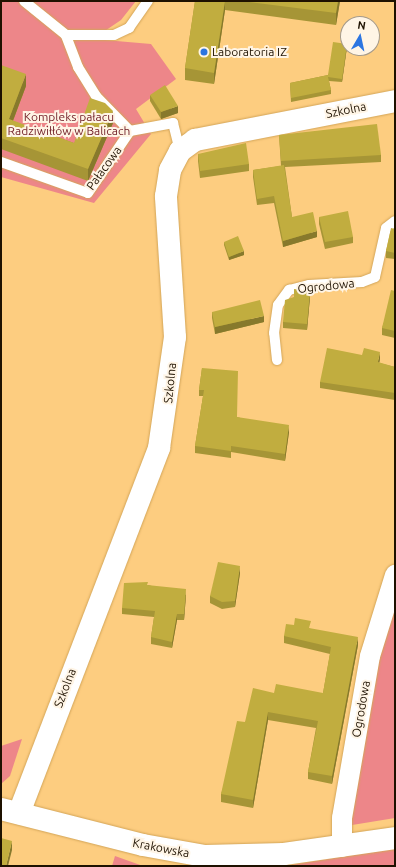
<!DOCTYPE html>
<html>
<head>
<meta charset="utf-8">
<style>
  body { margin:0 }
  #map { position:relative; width:396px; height:867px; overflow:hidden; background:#fdcd80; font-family:Ubuntu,sans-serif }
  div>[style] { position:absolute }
  .green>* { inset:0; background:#ed8689 }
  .roads { filter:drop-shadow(0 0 1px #d3a558) drop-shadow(0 0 1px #d3a558) }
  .lane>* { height:10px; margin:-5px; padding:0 5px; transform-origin:5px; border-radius:5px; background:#fff }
  .street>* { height:20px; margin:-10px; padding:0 10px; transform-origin:10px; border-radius:10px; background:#fff }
  .secondary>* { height:22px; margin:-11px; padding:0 11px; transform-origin:11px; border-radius:11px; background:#fff }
  .wall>* { inset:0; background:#a69536 }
  .shaded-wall>* { inset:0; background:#87792c }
  .building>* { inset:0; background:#c1ad3f }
  .dots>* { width:11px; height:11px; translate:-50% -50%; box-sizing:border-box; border:2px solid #fff5e6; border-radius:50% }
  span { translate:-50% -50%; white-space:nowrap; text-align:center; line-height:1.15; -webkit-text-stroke:4px #fff5e6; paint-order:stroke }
  .poi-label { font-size:12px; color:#1e1100 }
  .left { translate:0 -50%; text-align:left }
  .street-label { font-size:12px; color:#1e1100 }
  .park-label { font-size:12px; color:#711e27 }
  .frame { position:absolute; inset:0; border:2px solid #1e1100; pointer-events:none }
  .north { position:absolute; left:340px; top:16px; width:40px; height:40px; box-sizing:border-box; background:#fff5e6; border:1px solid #a59a8a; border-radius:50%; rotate:9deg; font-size:11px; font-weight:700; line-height:16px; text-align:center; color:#1e1100 }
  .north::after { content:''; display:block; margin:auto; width:14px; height:18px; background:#2c75e1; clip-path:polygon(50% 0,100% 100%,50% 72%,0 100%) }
</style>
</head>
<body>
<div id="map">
  <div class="green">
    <div style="clip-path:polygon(1px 1px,136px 1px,121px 20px,93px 39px,151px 44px,176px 79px,136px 109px,151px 134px,94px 203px,1px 177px)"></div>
    <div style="clip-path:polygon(395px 592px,395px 818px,346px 826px,380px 635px)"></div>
    <div style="clip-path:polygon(22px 739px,10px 776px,1px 784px,1px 746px)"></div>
    <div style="clip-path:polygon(395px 848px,395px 866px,285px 866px)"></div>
    <div style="clip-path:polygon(115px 856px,143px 866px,112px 866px)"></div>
  </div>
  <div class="roads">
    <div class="lane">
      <div style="left:66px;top:35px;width:48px"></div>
      <div style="left:114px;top:35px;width:17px;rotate:-25deg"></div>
      <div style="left:129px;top:28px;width:33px;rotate:-55deg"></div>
      <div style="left:130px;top:131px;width:44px;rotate:-10.5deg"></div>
      <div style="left:173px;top:123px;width:29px;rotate:76deg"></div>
      <div style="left:1px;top:162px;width:92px;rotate:19.6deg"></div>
      <div style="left:88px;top:193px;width:75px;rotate:-55.9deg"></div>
      <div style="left:130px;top:131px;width:49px;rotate:-134.2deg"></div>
      <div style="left:96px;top:96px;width:34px;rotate:-122deg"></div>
      <div style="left:78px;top:67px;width:34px;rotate:-111deg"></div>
      <div style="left:66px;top:35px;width:54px;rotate:-141deg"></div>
      <div style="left:277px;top:360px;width:27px;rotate:-96deg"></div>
      <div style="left:274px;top:333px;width:28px;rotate:-82deg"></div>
      <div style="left:278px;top:305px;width:19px;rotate:-54deg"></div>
      <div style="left:289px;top:290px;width:21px;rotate:-14deg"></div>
      <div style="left:309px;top:285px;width:53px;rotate:-3.2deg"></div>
      <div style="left:362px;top:282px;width:14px;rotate:-21deg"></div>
      <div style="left:375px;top:277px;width:50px;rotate:-77.3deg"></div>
      <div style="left:386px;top:228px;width:11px;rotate:-38deg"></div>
    </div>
    <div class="street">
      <div style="left:342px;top:847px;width:29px;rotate:-90deg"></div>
      <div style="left:342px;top:818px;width:164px;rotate:-80.2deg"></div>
      <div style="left:370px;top:656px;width:85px;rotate:-72.8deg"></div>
    </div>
    <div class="secondary">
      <div style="left:1px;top:809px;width:146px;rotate:14.2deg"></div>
      <div style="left:143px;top:845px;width:63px;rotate:10.1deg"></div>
      <div style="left:205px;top:856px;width:79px;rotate:-1.5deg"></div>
      <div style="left:284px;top:854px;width:112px;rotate:-8.2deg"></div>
      <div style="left:19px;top:813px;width:391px;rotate:-69deg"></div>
      <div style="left:159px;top:448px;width:112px;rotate:-81.8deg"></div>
      <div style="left:175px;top:337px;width:141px;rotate:-93.7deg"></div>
      <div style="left:166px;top:196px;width:26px;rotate:-81deg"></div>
      <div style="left:170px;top:170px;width:21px;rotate:-62deg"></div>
      <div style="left:180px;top:151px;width:19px;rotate:-36deg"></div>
      <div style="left:195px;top:140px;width:204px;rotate:-11deg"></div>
    </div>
  </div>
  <div class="wall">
    <div style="clip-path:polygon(195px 1px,340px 1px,336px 25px,225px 10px,214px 84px,185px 80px,185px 68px)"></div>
    <div style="clip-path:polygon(347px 47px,342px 82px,329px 81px,331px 90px,331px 94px,291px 102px,290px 83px,328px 75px)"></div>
    <div style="clip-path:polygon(1px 65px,26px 86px,13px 121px,74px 143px,113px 123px,88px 181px,1px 149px)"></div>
    <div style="clip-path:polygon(150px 95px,178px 113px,161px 119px,150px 101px)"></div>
    <div style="clip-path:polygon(279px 135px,381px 155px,381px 162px,285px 167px,292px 217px,317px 237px,283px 247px,274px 203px,257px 205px,253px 177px,253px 170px,281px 166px)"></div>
    <div style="clip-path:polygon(198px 154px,249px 164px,249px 171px,200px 178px,198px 161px)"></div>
    <div style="clip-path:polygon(319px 217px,353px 237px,353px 243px,325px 249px,319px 224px)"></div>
    <div style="clip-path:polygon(395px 229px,395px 259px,386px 258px,386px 251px)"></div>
    <div style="clip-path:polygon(224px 242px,244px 255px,229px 260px,224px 245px)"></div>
    <div style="clip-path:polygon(395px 291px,395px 338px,382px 335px,382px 328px)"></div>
    <div style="clip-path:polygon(294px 297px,310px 297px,307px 330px,283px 328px,283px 322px)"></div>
    <div style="clip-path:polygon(212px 312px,264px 322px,215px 334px,212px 318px)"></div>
    <div style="clip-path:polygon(380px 359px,379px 363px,395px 367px,395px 400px,320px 388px,320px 382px)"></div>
    <div style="clip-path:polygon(202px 368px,237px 417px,289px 432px,285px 461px,231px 452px,231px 458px,195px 453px,195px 446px,203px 396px,199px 396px,199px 390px)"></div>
    <div style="clip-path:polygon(240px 573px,235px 607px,222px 609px,210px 603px,210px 596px)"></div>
    <div style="clip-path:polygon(148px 585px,186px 595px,184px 620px,177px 620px,172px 648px,151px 644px,151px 637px,154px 617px,122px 614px,122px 608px)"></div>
    <div style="clip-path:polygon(294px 625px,311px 629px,358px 645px,332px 784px,308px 779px,308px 772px,316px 728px,268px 720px,253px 808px,221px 802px,221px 794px,245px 722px,274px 693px,323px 693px,330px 654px,284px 643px,284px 636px)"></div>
  </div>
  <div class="shaded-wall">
    <div style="clip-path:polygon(225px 1px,225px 10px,214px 84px,214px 73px)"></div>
    <div style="clip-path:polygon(338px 1px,340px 1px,336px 25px,336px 13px)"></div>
    <div style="clip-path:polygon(347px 44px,347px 47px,342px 82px,342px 79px)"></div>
    <div style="clip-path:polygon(26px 74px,26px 86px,9px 131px,9px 119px)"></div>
    <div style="clip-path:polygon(178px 106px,178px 113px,161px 119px,161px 112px)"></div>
    <div style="clip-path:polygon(113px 111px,113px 123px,88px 181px,88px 169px)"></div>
    <div style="clip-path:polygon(317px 231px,317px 237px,283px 247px,283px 241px)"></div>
    <div style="clip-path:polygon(244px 251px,244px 255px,229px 260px,229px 257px)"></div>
    <div style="clip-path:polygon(310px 291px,310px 297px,307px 330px,307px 324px)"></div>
    <div style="clip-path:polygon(264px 316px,264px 322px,215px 334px,215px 327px)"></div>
    <div style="clip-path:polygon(380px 352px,380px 359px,378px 369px,378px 362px)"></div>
    <div style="clip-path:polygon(289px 425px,289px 432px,285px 461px,285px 454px)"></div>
    <div style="clip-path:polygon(240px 566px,240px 573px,235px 607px,235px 601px)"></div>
    <div style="clip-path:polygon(186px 589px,186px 595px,184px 620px,184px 614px)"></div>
    <div style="clip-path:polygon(177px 614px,177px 620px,172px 648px,172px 642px)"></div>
    <div style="clip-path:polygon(358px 637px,358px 645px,332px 784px,332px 776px)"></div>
    <div style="clip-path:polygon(268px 712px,268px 720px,253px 808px,253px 800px)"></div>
    <div style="clip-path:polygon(12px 841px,12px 850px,8px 866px,6px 866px)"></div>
  </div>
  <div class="building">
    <div style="clip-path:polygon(195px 1px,225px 1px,214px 73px,185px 68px)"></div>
    <div style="clip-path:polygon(241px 1px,338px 1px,336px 13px)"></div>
    <div style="clip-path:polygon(333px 42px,347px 44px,342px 79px,328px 77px,331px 90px,291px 98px,290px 83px,328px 75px)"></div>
    <div style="clip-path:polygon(1px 65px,26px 74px,9px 119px,74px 143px,90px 98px,105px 103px,113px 111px,88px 169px,1px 138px)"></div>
    <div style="clip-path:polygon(165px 85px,178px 106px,161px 112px,150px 95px)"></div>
    <div style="clip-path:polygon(377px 124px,381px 155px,281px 161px,279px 135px)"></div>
    <div style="clip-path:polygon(246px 143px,249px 164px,200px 171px,198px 154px)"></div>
    <div style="clip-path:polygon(284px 165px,292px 217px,313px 212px,317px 231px,283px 241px,274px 196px,257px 199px,253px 170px)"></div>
    <div style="clip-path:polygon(348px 211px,353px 237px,325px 242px,319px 217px)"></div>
    <div style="clip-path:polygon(391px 228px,395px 229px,395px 253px,386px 251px)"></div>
    <div style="clip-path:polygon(238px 236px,244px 251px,229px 257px,224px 242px)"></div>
    <div style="clip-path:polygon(294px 289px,310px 291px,307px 324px,283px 322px,285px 300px,294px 297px)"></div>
    <div style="clip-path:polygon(391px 290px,395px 291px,395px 331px,382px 328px)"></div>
    <div style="clip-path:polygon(260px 300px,264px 316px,215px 327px,212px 312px)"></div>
    <div style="clip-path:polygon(327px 348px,362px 355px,364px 348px,380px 352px,378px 362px,395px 367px,395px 393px,320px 382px)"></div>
    <div style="clip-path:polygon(202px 368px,238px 371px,237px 417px,289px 425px,285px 454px,231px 446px,231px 451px,195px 446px,204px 390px,199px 390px)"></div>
    <div style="clip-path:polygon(218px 562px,240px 566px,235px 601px,222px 602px,210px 596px)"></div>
    <div style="clip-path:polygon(148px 582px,147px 585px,186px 589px,184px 614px,177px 614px,172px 642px,151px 637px,155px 611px,122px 608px,124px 583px)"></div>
    <div style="clip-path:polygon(295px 618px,311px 621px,309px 628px,358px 637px,332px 776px,308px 772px,318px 721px,268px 712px,253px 800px,221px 794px,237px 721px,245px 722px,253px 688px,274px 693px,276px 684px,323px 693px,331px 647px,284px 636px,286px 624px,294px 625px)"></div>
    <div style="clip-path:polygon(1px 838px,12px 841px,6px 866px,1px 866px)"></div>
  </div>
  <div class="dots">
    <div style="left:204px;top:52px;background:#2c75e1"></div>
  </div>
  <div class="poi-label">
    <span class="left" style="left:212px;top:52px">Laboratoria IZ</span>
  </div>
  <div class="street-label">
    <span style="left:346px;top:110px;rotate:-11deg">Szkolna</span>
    <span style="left:104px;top:168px;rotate:-54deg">Pałacowa</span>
    <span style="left:326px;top:286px;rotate:-6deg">Ogrodowa</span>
    <span style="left:170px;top:383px;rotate:-84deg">Szkolna</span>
    <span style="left:65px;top:688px;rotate:-69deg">Szkolna</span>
    <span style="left:361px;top:709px;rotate:-80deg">Ogrodowa</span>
    <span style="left:161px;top:848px;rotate:11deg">Krakowska</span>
  </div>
  <div class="park-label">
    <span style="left:69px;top:124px">Kompleks pałacu<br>Radziwiłłów w Balicach</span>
  </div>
  <div class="frame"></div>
  <div class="north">N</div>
</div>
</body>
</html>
